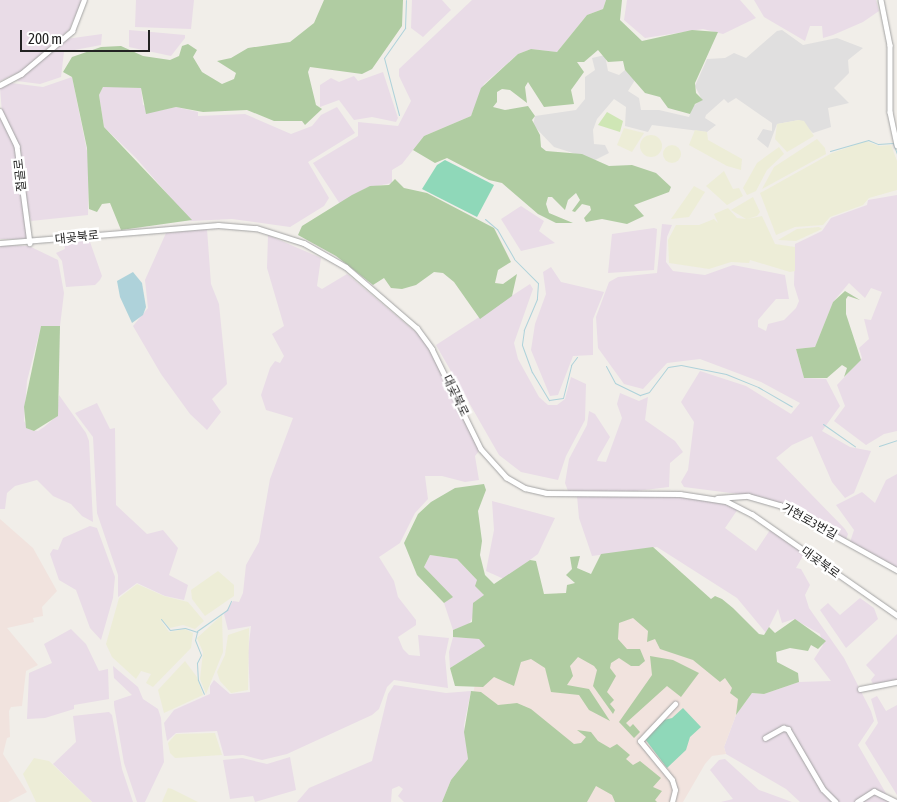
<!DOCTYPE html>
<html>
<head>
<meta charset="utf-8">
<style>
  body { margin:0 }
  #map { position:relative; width:897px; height:802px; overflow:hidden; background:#f1eee9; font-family:"Asap Condensed","Noto Sans KR",sans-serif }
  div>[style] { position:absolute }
  .residential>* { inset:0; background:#e0dfdf }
  .industrial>* { inset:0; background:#e9dce7 }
  .military>* { inset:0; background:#f1e3de }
  .farmland>* { inset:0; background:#ededd7 }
  .round { border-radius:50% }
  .grass>* { inset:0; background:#cfe6b5 }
  .forest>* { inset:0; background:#b0cca2 }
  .pitch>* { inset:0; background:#8fd8b9 }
  .water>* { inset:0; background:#aed2da }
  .stream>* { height:1px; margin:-0.5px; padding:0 0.5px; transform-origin:0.5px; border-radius:0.5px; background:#aed2da }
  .roads { filter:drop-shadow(0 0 1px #a3a3a3) drop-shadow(0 0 1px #a3a3a3) }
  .minor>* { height:4.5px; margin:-2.25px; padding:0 2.25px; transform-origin:2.25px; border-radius:2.25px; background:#fff }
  span { translate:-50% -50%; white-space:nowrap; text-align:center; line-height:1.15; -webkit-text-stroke:5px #fff; paint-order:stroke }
  .street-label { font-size:12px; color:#222 }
  .scale { position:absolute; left:20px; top:30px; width:130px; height:22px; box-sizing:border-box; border:2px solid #222; border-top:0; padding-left:6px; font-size:15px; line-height:18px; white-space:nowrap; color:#222; -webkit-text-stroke:4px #fff; paint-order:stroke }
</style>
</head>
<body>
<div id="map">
  <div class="residential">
    <div style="clip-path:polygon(782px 30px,803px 45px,837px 38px,863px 48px,848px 60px,849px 73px,834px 88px,849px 103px,828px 108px,831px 127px,813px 133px,799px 120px,777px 124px,768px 148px,757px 139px,763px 129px,772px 131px,772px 123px,736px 98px,728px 103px,724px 99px,706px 115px,705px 118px,716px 125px,707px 132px,652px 125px,648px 132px,625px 126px,626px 107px,614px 99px,597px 119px,593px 130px,594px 144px,605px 145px,609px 153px,595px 160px,554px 147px,533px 125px,535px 116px,576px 110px,585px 99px,585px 77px,595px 70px,592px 58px,605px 55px,608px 71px,619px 75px,625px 70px,635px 80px,628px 91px,639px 98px,641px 110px,659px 110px,689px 117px,693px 106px,702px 100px,695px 86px,707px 59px,725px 58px,734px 53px,746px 58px,777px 31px)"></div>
  </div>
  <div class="industrial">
    <div style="clip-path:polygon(0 0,82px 0,69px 30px,22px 71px,0 81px)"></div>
    <div style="clip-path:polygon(136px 0,194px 0,191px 29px,135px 27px)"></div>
    <div style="clip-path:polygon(412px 0,442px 0,451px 10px,423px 37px,411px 28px)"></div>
    <div style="clip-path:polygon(472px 0,606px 0,603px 9px,587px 15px,557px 52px,531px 49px,518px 54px,484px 84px,471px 116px,424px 136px,402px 164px,392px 170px,392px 183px,366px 188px,340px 204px,313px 163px,358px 136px,358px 122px,398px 126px,411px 101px,399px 76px,399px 69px)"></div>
    <div style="clip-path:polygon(627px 0,740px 0,756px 18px,723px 34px,703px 29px,645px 38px,624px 20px)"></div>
    <div style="clip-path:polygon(754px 0,876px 0,879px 11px,863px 22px,833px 35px,823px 38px,822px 26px,810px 26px,805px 41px,764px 17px)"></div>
    <div style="clip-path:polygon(129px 30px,185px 35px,185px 38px,171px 56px,129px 47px)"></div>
    <div style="clip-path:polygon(102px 34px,101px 45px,64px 52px,61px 77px,40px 84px,17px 81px,66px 39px)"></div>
    <div style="clip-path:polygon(383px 72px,398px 118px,396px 122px,372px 117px,354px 120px,339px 100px,320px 107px,320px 85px,331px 78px,339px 82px,354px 76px,358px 81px)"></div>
    <div style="clip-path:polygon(72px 77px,89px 161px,88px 215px,31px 221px,23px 185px,20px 148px,2px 113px,0 88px,11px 83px,43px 87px)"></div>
    <div style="clip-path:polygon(109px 86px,141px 88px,143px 105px,158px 111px,176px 107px,198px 112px,198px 116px,245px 114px,291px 134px,312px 126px,321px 115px,337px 107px,355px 133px,308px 162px,329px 198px,324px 206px,290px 227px,232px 219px,191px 221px,136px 158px,104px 127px,99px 95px,103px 87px)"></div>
    <div style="clip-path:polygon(0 118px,15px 145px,27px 239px,0 239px)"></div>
    <div style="clip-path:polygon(897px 195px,897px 431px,884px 434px,866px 445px,834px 421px,845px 406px,837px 385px,862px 358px,859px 348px,869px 339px,864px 319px,871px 320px,882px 292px,871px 288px,865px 298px,849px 283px,833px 302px,815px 347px,796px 349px,804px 378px,826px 379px,840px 406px,822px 431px,850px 447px,871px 451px,854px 493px,845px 498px,832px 482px,812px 436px,792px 445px,776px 458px,845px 529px,848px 534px,846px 540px,794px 510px,762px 497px,684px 487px,681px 482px,688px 470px,694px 422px,681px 402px,700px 371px,746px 386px,791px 414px,800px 403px,761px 382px,700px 359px,667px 363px,643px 389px,624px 384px,598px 348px,596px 317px,609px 282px,618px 277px,657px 273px,662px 224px,672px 225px,667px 237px,666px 262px,673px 271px,705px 275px,733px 265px,785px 275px,789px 299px,776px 299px,758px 320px,758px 327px,766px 331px,768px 324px,784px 320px,796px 308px,799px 301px,794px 285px,795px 244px,822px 231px,831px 218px,867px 205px,868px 200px)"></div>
    <div style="clip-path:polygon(521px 206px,544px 221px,539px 231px,555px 243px,521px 251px,501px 219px)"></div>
    <div style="clip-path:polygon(654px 228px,657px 229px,654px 270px,608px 273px,612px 234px)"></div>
    <div style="clip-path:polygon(207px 229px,211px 284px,219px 304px,227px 384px,212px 399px,221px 412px,207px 430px,190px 414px,161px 374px,133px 326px,148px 308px,145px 280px,166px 233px)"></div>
    <div style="clip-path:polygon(268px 235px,321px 258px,317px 286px,322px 289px,347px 274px,424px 339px,479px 451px,475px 456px,479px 480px,465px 482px,442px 476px,425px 476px,428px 499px,415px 513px,400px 543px,379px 557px,394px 581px,398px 597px,416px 620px,416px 625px,398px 637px,403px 649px,409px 655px,420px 656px,418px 635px,449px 638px,445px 657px,448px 688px,394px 680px,387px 687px,379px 709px,372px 715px,287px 754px,262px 760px,243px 755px,224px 756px,217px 731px,176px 733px,167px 741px,164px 723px,174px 710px,210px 694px,210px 686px,214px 680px,230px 694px,250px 692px,248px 652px,251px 626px,228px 630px,224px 614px,233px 601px,239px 602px,243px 593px,246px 565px,259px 542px,270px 479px,293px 418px,266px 410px,261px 395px,270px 368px,275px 361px,280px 363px,284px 356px,272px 334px,284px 326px,267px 268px)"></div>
    <div style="clip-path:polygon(89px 239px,102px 276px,100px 280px,95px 285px,66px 287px,62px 261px,56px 253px,65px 249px,64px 242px)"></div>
    <div style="clip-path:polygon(0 245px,29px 246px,58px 260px,64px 293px,60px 326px,41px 326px,27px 381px,24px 421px,30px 430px,38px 431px,44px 427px,57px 416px,59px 395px,86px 433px,89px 441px,93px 522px,82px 516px,71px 504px,53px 496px,37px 480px,15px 486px,7px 493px,5px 509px,0 509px)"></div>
    <div style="clip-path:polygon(551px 267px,561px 282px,604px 292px,593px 319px,593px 355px,573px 356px,558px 395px,550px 396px,531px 350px,535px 324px,546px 294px,543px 272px)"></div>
    <div style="clip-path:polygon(530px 284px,533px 289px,514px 343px,518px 359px,539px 397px,548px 405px,557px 405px,565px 399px,571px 377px,586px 384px,585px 420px,566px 456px,558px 480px,521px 472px,499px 455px,436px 345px)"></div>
    <div style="clip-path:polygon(620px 393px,639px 401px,648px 397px,645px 420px,675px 441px,683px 452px,670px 463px,669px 487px,636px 491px,568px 491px,565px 483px,569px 459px,587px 425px,589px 411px,595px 414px,610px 437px,598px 458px,597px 461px,606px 462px,622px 418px,617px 404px)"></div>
    <div style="clip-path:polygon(97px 403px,110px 429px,115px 428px,116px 505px,147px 534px,163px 530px,178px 548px,169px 575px,188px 585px,184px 600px,165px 596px,137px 583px,118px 597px,118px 575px,97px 513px,93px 437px,75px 413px)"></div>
    <div style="clip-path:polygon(897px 474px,897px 568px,850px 542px,854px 530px,836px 505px,862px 492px,875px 503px,886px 480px)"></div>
    <div style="clip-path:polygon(577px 496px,675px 497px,718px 502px,738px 509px,725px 528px,756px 551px,770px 530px,804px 554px,796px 568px,801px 569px,810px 585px,805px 595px,809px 608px,844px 658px,871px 711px,874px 721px,858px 745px,891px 802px,800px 802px,786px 789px,726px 754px,724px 747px,736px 715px,752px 693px,764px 694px,799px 682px,831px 681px,814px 659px,823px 645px,820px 634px,794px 619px,782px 623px,778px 609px,766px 633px,737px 598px,657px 547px,592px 556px,579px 518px)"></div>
    <div style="clip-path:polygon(492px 501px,555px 518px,538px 554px,504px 579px,486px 571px,494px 530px)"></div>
    <div style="clip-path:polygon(90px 526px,97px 528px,115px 577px,113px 598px,101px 640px,90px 628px,76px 590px,59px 580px,50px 554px,53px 549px,58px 550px,63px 538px)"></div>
    <div style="clip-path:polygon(430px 555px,457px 559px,477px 580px,484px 596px,469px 624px,453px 630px,444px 603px,452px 597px,424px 567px)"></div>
    <div style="clip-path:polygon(860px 598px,874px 608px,878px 619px,846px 648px,820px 610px,828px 603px,840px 615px)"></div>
    <div style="clip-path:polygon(71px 629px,86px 644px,99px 671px,108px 669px,109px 699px,74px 705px,74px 709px,45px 718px,27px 719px,29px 673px,52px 663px,44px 644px)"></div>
    <div style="clip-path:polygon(897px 634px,897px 680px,873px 684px,871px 680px,875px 675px,866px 665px)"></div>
    <div style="clip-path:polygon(453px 637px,479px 639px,485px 646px,450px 668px,449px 652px)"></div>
    <div style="clip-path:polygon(113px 666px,138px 687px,143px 699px,158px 709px,161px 718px,164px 762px,145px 802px,137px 802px,124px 763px,114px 705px,114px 701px,132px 695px,114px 678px)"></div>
    <div style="clip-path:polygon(394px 685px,446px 693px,471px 691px,464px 725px,468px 759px,451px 780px,442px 802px,404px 802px,398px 796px,403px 789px,399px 786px,392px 789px,391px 802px,297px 802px,309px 788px,372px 761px,388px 694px)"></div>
    <div style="clip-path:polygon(877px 696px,886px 711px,897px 705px,897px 795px,865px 743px,878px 723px,871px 699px)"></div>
    <div style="clip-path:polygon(109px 712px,112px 715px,122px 769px,133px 802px,92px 802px,53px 764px,76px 742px,73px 716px)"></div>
    <div style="clip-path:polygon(290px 757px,296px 790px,255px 802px,253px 796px,230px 799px,223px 760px,242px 758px,267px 764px)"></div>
    <div style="clip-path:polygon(725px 759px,759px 790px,792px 802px,721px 802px,733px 799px,710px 770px,719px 760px)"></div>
  </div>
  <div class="military">
    <div style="clip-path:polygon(0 519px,33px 548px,57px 591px,42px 607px,43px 616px,33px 618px,34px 622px,7px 628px,38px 665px,26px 671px,22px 706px,11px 707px,9px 711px,10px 737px,7px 738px,3px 754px,27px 792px,8px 802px,0 802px)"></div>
    <div style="clip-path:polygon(558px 593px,596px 594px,746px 688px,724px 747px,726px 754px,712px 756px,705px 764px,683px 802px,448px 802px,471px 766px,467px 727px,475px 684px)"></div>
  </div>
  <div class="farmland">
    <div style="clip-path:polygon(799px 120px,804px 121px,814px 136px,787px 152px,775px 139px,777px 124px)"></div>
    <div style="clip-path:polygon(624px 128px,644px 133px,632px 152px,617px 145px)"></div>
    <div style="clip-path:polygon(695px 130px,707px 132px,708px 140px,742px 159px,741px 170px,727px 166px,689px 145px)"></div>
    <div class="round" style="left:640px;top:135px;width:22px;height:22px"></div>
    <div style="clip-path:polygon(817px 139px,825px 148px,826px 154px,762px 189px,774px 167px)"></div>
    <div style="clip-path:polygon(866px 141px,879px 146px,891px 145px,897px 161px,897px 190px,869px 198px,863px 205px,830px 217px,823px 225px,795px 227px,776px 235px,760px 193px,832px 153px)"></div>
    <div class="round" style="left:663px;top:145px;width:18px;height:18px"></div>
    <div style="clip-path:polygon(779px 147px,784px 154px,767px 170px,756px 191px,747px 195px,743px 188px,757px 163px)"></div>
    <div style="clip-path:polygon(724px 171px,733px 189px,739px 188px,743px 196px,727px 205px,706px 186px)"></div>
    <div style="clip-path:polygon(694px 186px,705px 192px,689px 217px,671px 219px)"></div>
    <div style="clip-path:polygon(753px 197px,760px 212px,757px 216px,747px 219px,762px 216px,775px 244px,795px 247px,795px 271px,790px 272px,750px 260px,749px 263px,731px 262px,709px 269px,669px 263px,668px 240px,676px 225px,699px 225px,714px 219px,718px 223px,714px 214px,728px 208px,737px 218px,746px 219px,731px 210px)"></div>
    <div style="clip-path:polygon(819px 227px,822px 229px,796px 241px,778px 240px,797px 229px)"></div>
    <div style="clip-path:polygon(218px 571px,234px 585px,234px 596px,205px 616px,192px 599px,191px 590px)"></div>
    <div style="clip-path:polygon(137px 584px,164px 596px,188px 602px,204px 621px,195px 629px,183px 625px,170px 628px,160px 619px,169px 632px,185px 629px,193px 633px,191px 648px,153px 687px,146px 683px,151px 674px,141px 671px,136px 679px,112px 657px,106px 644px,119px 598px)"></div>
    <div style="clip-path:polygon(222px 615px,223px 652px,206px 694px,200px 679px,203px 652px,197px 638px)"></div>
    <div style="clip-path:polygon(249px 628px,248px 690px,231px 693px,220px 681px,217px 672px,225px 655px,228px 635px)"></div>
    <div style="clip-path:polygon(185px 661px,197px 677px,203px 695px,164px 713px,158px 690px)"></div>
    <div style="clip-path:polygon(215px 733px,222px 755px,175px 758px,170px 753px,168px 743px,176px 734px)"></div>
    <div style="clip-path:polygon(34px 758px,49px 761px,92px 802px,36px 802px,23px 774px)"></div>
    <div style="clip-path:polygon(168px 788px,172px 789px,198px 802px,162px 802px)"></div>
  </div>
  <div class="grass">
    <div style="clip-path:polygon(607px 112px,623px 121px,620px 132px,598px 125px)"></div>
  </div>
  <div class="forest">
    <div style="clip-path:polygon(324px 0,403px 0,402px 26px,372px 69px,362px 74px,310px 67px,308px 72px,316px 105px,322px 109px,305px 125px,302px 121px,274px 121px,247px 110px,203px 112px,176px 107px,146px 114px,141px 88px,103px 87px,99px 95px,104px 127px,192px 220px,121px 230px,110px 203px,102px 204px,97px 212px,89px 209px,87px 148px,72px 77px,63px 72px,72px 57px,101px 47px,121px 46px,143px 56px,170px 60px,179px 56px,182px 46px,188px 44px,197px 50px,193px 57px,202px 72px,222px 84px,234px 79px,236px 73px,217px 61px,231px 58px,248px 48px,290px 42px,314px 23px)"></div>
    <div style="clip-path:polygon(606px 0,622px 0,620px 20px,642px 41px,692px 30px,718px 32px,695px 83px,696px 93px,703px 100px,695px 104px,690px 114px,668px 108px,660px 97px,645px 93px,625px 70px,623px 61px,608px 62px,598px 50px,584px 62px,577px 62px,584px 72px,571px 90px,574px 104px,544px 107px,528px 82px,525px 87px,527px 103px,510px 90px,502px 89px,497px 92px,497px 102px,493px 107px,505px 110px,528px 106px,535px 116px,532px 120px,540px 135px,541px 147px,546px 151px,582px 154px,609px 166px,632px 165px,656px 173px,671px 187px,669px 192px,634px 205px,644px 216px,627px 224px,602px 219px,586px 222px,584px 218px,591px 210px,590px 206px,582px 204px,575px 212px,572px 211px,580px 200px,576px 193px,568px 200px,565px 210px,552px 197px,548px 197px,546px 204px,549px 213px,573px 223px,556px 223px,538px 214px,502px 183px,489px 180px,447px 158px,435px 163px,413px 150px,424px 136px,471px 116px,481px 88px,518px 54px,531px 49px,557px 52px,587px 15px,603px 9px)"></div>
    <div style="clip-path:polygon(395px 179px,404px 188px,427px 193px,494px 228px,511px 262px,498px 270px,495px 283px,503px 284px,517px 274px,512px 296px,480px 319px,454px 282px,443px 273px,434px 272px,416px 285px,402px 289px,391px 288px,384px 278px,373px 285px,336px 256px,298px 235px,302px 226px,352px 195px,370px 186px,389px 185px)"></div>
    <div style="clip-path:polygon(845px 291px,860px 300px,848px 296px,846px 299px,846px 314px,861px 360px,844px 377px,847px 368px,842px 365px,827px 378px,804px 378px,796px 349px,815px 347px,833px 302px)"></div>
    <div style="clip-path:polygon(41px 326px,60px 326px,58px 416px,34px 431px,26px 428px,24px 407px)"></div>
    <div style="clip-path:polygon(484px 484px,486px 490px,478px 511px,482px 541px,480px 555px,485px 575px,494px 584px,530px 560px,536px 561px,544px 594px,566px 593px,567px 585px,575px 583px,566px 575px,572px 569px,570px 557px,580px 556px,577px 568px,591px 574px,601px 554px,653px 547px,711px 599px,715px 596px,722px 599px,733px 608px,759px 634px,764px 635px,769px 627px,775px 633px,795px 619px,826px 641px,818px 649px,811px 645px,808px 651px,790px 648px,776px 652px,777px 662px,798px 673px,799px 682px,764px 694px,752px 693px,736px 715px,738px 699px,730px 693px,732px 688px,725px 678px,720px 682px,693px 660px,660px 649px,655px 639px,647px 642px,648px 631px,633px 618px,619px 623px,618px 639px,627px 649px,640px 649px,645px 661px,639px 666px,631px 666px,619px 658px,611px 663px,610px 668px,616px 676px,607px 692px,614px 700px,610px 704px,615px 710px,613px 714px,593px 686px,597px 670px,594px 666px,578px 657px,570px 666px,573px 676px,567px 685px,589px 689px,610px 721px,589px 710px,579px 695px,551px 692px,545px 668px,531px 659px,521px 662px,514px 686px,494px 677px,483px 687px,455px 686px,450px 668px,485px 646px,479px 639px,453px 637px,453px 630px,472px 622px,473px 603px,484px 595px,475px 586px,477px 580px,457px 559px,430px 555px,424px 567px,453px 597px,444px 603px,417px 575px,404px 543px,418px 514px,431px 502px,455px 488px)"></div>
    <div style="clip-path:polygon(650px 656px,673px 660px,699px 673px,681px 697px,667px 686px,626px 723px,630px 727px,633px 724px,640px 732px,634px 738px,619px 722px,652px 675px)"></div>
    <div style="clip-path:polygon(471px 691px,481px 692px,498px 705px,517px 703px,531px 709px,574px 744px,581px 743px,586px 737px,577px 730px,591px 732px,598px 741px,610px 748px,617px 744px,630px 755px,626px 759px,633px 765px,640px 761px,661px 778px,653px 787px,662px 791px,655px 800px,657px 802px,615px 802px,612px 795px,596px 786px,587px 802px,442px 802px,451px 780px,468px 759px,464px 732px)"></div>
  </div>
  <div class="pitch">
    <div style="clip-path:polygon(445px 160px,494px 185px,477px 217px,422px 189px,437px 165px)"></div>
    <div style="clip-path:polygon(683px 708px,701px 727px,690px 737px,686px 750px,667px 768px,645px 739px,664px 720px,672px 718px)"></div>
  </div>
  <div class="water">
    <div style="clip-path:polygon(133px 272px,142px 283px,146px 307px,143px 315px,132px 323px,120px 297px,117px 281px)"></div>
  </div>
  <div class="stream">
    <div style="left:399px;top:115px;width:59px;rotate:-104.7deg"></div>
    <div style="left:384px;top:58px;width:37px;rotate:-55deg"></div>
    <div style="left:405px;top:28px;width:28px;rotate:-88deg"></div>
    <div style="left:830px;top:151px;width:40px;rotate:-16deg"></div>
    <div style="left:868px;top:140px;width:11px;rotate:22deg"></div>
    <div style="left:878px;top:144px;width:15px;rotate:-4deg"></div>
    <div style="left:893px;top:143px;width:12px;rotate:70deg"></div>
    <div style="left:485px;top:219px;width:16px;rotate:40deg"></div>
    <div style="left:497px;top:229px;width:34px;rotate:60deg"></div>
    <div style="left:514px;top:259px;width:34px;rotate:45deg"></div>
    <div style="left:538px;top:283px;width:16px;rotate:94deg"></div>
    <div style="left:537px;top:299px;width:34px;rotate:113deg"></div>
    <div style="left:524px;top:330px;width:15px;rotate:98deg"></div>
    <div style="left:522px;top:345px;width:29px;rotate:70deg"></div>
    <div style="left:532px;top:372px;width:33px;rotate:59deg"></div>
    <div style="left:549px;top:400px;width:14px;rotate:-8deg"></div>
    <div style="left:563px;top:398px;width:34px;rotate:-76deg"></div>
    <div style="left:571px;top:365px;width:10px;rotate:-53deg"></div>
    <div style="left:606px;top:366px;width:19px;rotate:62deg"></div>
    <div style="left:615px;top:383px;width:28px;rotate:26deg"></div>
    <div style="left:640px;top:395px;width:9px;rotate:-18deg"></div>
    <div style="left:649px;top:392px;width:31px;rotate:-53deg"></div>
    <div style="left:668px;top:367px;width:13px;rotate:-9deg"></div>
    <div style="left:681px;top:365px;width:46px;rotate:11.3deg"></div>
    <div style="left:726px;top:374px;width:35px;rotate:22deg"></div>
    <div style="left:758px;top:387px;width:39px;rotate:30deg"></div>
    <div style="left:823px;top:424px;width:39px;rotate:35deg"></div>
    <div style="left:879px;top:446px;width:19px;rotate:-18deg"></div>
    <div style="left:161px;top:619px;width:14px;rotate:51deg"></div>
    <div style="left:170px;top:630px;width:15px;rotate:-8deg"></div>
    <div style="left:185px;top:628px;width:13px;rotate:18deg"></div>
    <div style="left:197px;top:632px;width:8px;rotate:104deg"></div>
    <div style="left:195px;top:640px;width:16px;rotate:68deg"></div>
    <div style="left:201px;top:655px;width:9px;rotate:117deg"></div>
    <div style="left:197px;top:663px;width:17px;rotate:87deg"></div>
    <div style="left:198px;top:680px;width:15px;rotate:67deg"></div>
    <div style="left:197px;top:631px;width:37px;rotate:-35deg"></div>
    <div style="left:227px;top:610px;width:10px;rotate:-66deg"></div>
  </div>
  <div class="roads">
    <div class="minor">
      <div style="left:881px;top:0;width:46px;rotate:78.7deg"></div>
      <div style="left:890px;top:45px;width:67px;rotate:90deg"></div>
      <div style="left:890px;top:112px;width:34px;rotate:78deg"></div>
      <div style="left:0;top:85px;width:24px;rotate:-28deg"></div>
      <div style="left:21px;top:74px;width:67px;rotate:-40.1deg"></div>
      <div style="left:72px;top:31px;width:33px;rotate:-69deg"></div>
      <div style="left:0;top:111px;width:39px;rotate:64deg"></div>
      <div style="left:17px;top:146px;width:98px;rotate:82.4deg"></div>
      <div style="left:0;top:243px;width:219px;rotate:-4.7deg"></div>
      <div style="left:218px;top:225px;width:38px;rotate:5deg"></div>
      <div style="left:256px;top:228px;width:50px;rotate:17.4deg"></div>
      <div style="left:304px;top:243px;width:48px;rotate:29.7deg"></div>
      <div style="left:346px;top:267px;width:94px;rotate:40.7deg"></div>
      <div style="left:417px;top:328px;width:26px;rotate:54deg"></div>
      <div style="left:432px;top:349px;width:111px;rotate:63.9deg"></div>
      <div style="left:481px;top:449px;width:38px;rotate:48deg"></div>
      <div style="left:506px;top:477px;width:22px;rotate:30deg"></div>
      <div style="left:525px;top:488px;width:22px;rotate:13deg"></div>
      <div style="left:546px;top:493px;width:134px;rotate:0.4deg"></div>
      <div style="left:680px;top:494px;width:47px;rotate:8.7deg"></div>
      <div style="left:726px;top:501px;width:29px;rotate:27deg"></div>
      <div style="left:752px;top:514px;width:177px;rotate:34.9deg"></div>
      <div style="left:717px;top:498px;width:31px;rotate:-4deg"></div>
      <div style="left:748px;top:496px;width:33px;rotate:16deg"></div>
      <div style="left:780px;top:505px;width:134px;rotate:29.1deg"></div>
      <div style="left:860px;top:689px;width:38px;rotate:-11deg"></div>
      <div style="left:765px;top:738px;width:21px;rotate:-29deg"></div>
      <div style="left:783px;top:728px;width:5px;rotate:11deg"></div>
      <div style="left:788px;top:729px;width:69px;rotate:59.7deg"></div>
      <div style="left:823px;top:789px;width:18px;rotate:45deg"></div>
      <div style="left:672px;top:802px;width:12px;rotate:-76deg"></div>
      <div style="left:675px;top:790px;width:10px;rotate:-107deg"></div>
      <div style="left:672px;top:780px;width:50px;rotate:-129.4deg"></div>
      <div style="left:640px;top:741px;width:51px;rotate:-46.6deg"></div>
      <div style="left:857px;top:802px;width:20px;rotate:-33deg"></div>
      <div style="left:874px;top:791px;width:25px;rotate:26deg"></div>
    </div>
  </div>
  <div class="street-label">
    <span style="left:21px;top:175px;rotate:-96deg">절골로</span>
    <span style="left:77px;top:238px;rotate:-6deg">대곶북로</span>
    <span style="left:455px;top:396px;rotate:64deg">대곶북로</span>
    <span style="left:809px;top:522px;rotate:29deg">가현로3번길</span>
    <span style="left:820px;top:563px;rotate:36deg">대곶북로</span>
  </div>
  <div class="scale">200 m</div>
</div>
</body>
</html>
